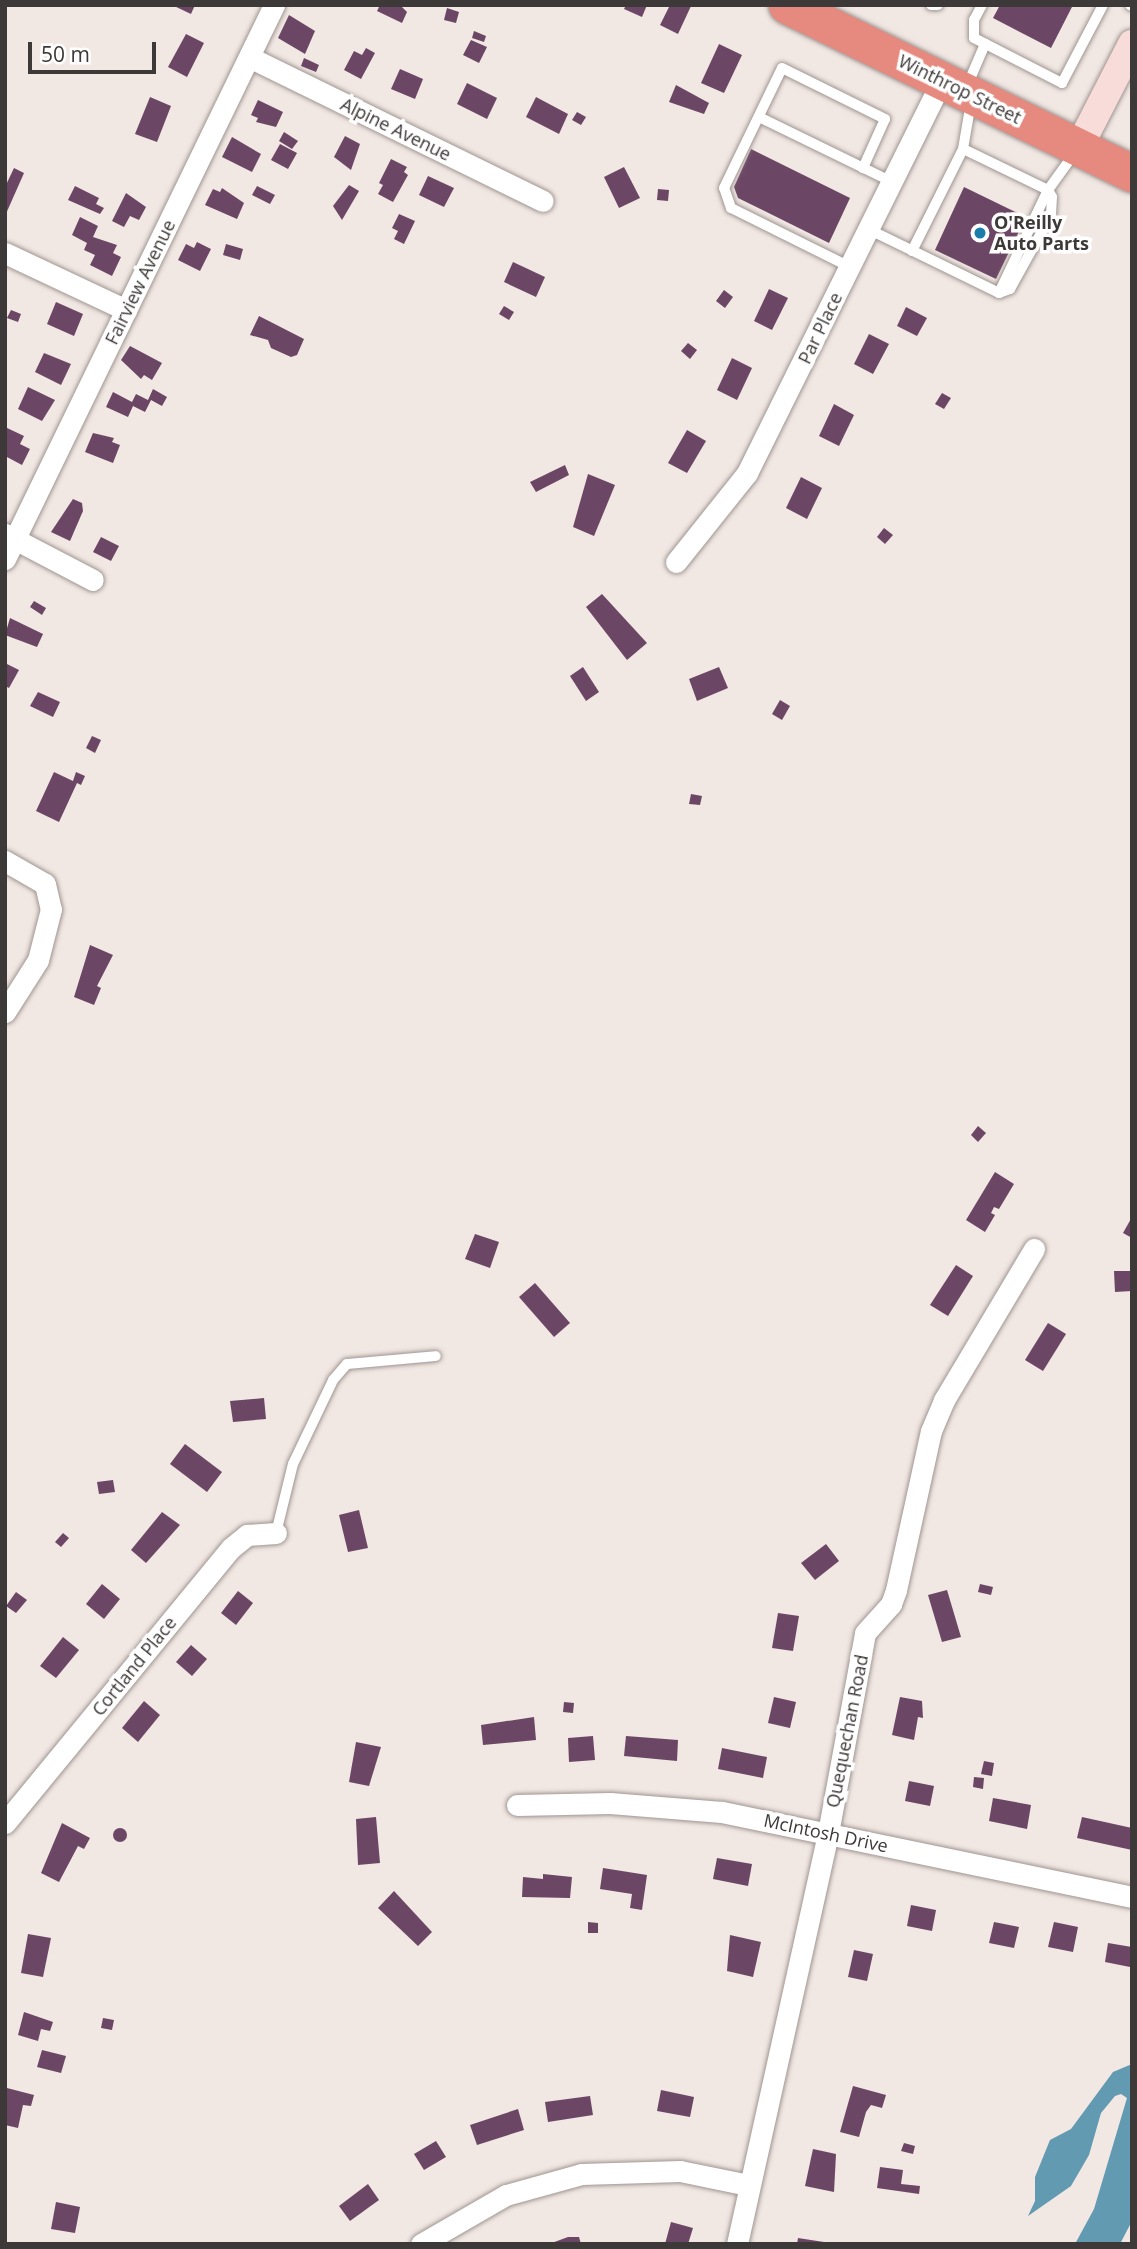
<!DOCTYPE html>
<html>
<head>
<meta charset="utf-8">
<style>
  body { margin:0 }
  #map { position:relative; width:1137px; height:2249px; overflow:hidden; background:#f1e7e3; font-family:"Open Sans",sans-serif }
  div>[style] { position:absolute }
  .water>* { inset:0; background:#629ab1 }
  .building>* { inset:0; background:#6c4765 }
  .round { border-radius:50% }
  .roads { filter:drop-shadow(0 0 2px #9f9591) drop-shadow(0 0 2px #9f9591) }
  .lane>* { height:10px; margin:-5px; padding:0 5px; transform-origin:5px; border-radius:5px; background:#fff }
  .street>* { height:21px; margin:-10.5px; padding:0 10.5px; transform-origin:10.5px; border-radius:10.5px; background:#fff }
  .secondary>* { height:28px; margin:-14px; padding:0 14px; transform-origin:14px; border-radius:14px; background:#f8dcd9 }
  .highway>* { height:37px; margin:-18.5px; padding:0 18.5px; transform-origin:18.5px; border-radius:18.5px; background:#e6897f }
  .dots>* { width:19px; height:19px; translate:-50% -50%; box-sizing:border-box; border:4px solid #fff; border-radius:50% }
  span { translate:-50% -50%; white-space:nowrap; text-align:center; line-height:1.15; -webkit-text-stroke:7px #fff; paint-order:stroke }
  .street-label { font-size:18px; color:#3d3938 }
  .poi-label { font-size:18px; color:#3d3938; font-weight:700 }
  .left { translate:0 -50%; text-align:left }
  .frame { position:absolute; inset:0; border:7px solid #3d3938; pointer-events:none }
  .scale { position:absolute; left:28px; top:42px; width:128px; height:32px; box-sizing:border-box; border:4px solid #3d3938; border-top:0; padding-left:9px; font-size:21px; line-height:24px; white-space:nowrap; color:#3d3938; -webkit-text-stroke:5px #fff; paint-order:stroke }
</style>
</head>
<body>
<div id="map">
  <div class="water">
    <div style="clip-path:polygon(1132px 2064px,1132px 2221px,1120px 2244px,1075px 2244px,1094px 2209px,1127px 2098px,1121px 2094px,1115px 2096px,1101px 2113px,1089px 2155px,1071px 2186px,1028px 2216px,1035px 2201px,1035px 2177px,1050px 2140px,1071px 2129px,1113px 2072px)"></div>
  </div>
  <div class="building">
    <div style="clip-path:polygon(172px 5px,195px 5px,191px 14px)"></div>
    <div style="clip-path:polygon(380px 5px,400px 5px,407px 12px,402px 23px,377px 11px)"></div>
    <div style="clip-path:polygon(626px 5px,647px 5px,642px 17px,624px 9px)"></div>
    <div style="clip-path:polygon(670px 5px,691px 6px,678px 34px,660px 25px)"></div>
    <div style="clip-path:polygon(1000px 5px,1073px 5px,1051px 48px,993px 18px)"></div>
    <div style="clip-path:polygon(447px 8px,459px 12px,456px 23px,444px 20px)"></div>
    <div style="clip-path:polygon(289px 15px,315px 31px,305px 54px,278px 38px)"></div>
    <div style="clip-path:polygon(474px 31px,486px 36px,484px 42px,472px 38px)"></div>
    <div style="clip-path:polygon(186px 34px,204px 43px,187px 77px,168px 67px)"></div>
    <div style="clip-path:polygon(471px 40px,487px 47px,479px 63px,463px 55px)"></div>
    <div style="clip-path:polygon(719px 44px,742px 55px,724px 93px,701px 83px)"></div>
    <div style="clip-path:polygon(366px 48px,375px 53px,361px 79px,344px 70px,354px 51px,362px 55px)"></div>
    <div style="clip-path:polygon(304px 58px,319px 65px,316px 72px,301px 66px)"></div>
    <div style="clip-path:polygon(400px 69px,423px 79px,415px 99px,391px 89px)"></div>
    <div style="clip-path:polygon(467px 83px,497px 98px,487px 119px,457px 104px)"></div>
    <div style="clip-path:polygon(676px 85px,709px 103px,704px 114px,669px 102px)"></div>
    <div style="clip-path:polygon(150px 97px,171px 106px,157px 142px,135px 134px)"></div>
    <div style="clip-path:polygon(536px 97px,568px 114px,559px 134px,526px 117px)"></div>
    <div style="clip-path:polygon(258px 100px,283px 112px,276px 127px,256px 122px,258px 118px,251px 115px)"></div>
    <div style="clip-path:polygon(577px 112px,586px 117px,581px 125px,572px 120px)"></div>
    <div style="clip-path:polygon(284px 132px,298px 141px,292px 149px,279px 141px)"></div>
    <div style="clip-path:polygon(345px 136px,360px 144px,351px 170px,334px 157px)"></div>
    <div style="clip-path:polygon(232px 137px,261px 154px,252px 172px,222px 157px)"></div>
    <div style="clip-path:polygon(280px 144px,297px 153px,288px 169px,271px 160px)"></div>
    <div style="clip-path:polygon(751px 149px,850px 198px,829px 243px,738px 198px,734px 187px)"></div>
    <div style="clip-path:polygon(391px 159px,407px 167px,404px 172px,408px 175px,393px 202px,378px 194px,383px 185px,379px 183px)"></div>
    <div style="clip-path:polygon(624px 167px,640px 198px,619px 208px,604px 177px)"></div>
    <div style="clip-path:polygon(14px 168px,24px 173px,5px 216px,5px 187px)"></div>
    <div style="clip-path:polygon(428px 176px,454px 188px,444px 207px,419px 195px)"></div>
    <div style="clip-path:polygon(349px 185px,359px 191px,342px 220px,333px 206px)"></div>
    <div style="clip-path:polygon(75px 186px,99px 198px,96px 204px,104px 208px,100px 214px,68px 200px)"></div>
    <div style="clip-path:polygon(257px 186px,275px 195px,270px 204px,252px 195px)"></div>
    <div style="clip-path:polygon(964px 187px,1026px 217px,996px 279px,935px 250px)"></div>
    <div style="clip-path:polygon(222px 188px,244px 203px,237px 219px,205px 205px,213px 189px,220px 192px)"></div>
    <div style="clip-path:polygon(658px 189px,669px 190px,668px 201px,657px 200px)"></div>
    <div style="clip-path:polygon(126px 193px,146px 207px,139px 220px,130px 216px,124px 227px,112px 221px)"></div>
    <div style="clip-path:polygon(399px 214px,415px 221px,404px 244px,394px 239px,398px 231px,392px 228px)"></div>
    <div style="clip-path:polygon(80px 217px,98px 226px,93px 237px,117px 245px,113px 253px,121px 257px,112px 276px,90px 265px,95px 255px,84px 250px,87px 243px,72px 235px)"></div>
    <div style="clip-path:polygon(197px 242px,211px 249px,200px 271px,178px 260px,186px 244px,194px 248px)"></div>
    <div style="clip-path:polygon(226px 244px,243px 249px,240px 260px,223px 255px)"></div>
    <div style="clip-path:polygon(513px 262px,545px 277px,536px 297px,504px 282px)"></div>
    <div style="clip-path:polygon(769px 289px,788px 298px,772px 330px,754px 321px)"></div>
    <div style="clip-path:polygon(724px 290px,733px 297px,725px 308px,716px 301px)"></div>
    <div style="clip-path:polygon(56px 302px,83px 314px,74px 336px,47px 324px)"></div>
    <div style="clip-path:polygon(504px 306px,514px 312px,509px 320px,499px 314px)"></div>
    <div style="clip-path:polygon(906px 307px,927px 318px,917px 336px,897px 326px)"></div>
    <div style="clip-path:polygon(11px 310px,21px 314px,18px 322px,7px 318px)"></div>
    <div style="clip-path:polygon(259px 316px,304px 339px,297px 355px,291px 357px,271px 348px,268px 340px,250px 335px)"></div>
    <div style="clip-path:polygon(869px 334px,889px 344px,873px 374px,854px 364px)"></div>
    <div style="clip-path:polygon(688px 343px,697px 350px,690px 359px,681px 351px)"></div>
    <div style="clip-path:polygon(130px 346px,162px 363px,152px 380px,144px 375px,141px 379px,121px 360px)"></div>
    <div style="clip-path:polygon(44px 353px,71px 364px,61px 385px,35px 372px)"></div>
    <div style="clip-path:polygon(732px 358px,752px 368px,737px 400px,717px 390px)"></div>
    <div style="clip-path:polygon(28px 387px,55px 400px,42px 421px,18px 409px)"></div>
    <div style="clip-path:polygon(153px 389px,167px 397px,162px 406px,151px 400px,145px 412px,133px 406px,128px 417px,106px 407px,113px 392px,132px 402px,136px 394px,148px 400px)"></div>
    <div style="clip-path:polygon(942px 393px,951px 398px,944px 409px,935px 404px)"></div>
    <div style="clip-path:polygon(834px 404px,854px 415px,839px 446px,819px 436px)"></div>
    <div style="clip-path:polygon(5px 427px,24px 436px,20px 444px,30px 449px,22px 465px,5px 456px)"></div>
    <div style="clip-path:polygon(687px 430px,706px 441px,687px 473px,668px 463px)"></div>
    <div style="clip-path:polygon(93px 433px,114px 438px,112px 442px,120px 445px,113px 463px,85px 452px)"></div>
    <div style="clip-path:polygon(565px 465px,569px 475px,536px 492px,530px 482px)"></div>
    <div style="clip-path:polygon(588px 474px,615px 485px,594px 536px,573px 527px)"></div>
    <div style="clip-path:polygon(801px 477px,822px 488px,807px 519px,786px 508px)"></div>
    <div style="clip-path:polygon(73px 499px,82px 503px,83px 511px,70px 541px,51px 532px)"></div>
    <div style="clip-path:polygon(884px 528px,893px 535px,885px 544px,877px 537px)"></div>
    <div style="clip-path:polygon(101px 537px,119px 546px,111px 561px,93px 552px)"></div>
    <div style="clip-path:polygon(602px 594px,647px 643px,627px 660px,586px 607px)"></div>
    <div style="clip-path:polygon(34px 601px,46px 608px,42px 615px,30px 607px)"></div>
    <div style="clip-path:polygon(10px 618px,43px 634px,37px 647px,5px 635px)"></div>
    <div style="clip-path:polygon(5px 663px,19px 670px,9px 688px,5px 686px)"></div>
    <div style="clip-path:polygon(583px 667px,599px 692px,586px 701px,570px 676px)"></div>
    <div style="clip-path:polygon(719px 667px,728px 688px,697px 701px,689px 679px)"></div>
    <div style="clip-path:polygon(38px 692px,60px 702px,53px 717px,30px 706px)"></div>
    <div style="clip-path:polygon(780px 700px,790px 706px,782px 720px,772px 714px)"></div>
    <div style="clip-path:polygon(92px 736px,101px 740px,95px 753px,86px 748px)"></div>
    <div style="clip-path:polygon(54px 772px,73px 781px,76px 772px,85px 776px,81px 785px,77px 783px,59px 822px,36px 811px)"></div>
    <div style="clip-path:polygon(691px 794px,702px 796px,700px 805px,689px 804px)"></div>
    <div style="clip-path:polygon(90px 945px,113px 955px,97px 986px,101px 988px,94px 1005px,74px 997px)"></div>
    <div style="clip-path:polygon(978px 1126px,986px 1133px,978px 1142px,971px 1135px)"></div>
    <div style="clip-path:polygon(995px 1172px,1014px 1184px,999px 1209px,994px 1207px,991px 1213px,995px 1215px,985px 1232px,966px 1220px)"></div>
    <div style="clip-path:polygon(1132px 1217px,1132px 1238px,1123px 1233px)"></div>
    <div style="clip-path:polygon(475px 1234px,499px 1242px,490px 1268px,465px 1259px)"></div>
    <div style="clip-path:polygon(956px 1265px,973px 1276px,948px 1316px,930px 1305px)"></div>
    <div style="clip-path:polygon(1114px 1271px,1132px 1271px,1132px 1291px,1115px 1292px)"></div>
    <div style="clip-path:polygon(535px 1283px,570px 1323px,554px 1337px,519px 1297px)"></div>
    <div style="clip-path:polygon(1048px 1323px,1066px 1334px,1043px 1371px,1025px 1360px)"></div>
    <div style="clip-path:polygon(264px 1398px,266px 1419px,233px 1422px,230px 1401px)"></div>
    <div style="clip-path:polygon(185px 1444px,222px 1472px,207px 1492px,170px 1464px)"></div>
    <div style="clip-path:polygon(113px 1480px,115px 1492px,99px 1494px,97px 1482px)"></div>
    <div style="clip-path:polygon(359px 1510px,368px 1548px,348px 1552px,339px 1515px)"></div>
    <div style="clip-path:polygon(162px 1512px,180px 1525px,146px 1563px,131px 1550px)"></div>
    <div style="clip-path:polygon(63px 1533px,69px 1538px,61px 1547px,55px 1542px)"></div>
    <div style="clip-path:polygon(826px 1544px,839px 1561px,815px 1580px,801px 1563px)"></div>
    <div style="clip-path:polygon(102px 1584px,120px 1599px,104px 1619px,86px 1604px)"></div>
    <div style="clip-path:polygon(980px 1584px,993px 1587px,991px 1595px,978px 1592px)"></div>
    <div style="clip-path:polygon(947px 1590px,961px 1637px,942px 1642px,928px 1595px)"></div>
    <div style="clip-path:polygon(238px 1591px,253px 1603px,236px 1625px,221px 1613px)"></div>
    <div style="clip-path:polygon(16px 1592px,27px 1600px,16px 1613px,6px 1606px)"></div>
    <div style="clip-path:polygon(778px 1613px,799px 1616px,793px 1651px,772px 1648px)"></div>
    <div style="clip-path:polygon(63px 1637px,79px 1650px,56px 1678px,40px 1666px)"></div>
    <div style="clip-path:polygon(191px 1645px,207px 1659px,192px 1676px,176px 1662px)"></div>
    <div style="clip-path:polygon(774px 1697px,796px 1702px,790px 1728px,768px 1723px)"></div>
    <div style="clip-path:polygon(900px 1697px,922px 1701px,923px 1718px,918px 1717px,914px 1740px,892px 1735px)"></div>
    <div style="clip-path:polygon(144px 1701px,160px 1715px,138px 1742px,122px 1728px)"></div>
    <div style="clip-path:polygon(564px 1702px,574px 1703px,573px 1713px,563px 1712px)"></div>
    <div style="clip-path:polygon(534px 1717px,536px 1740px,483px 1745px,481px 1725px)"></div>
    <div style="clip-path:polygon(593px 1736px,595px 1760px,569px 1762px,568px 1738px)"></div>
    <div style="clip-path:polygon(626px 1736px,678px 1740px,677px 1761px,624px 1756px)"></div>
    <div style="clip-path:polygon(356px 1742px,381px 1747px,369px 1786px,349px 1782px)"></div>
    <div style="clip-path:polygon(722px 1748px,767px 1757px,763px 1778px,718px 1769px)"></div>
    <div style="clip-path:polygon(984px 1761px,994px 1763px,992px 1776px,981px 1774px)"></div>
    <div style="clip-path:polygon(974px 1777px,984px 1778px,983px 1789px,973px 1787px)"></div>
    <div style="clip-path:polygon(909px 1781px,934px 1786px,930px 1806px,905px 1801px)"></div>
    <div style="clip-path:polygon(993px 1798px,1031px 1805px,1027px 1829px,989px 1821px)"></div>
    <div style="clip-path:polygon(376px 1817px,380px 1863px,358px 1865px,356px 1819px)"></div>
    <div style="clip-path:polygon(1082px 1817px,1132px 1828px,1132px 1850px,1077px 1838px)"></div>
    <div style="clip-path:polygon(62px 1823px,90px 1838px,84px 1849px,78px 1846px,59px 1882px,41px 1873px)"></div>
    <div class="round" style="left:113px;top:1828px;width:14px;height:14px"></div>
    <div style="clip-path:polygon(717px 1858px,752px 1864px,748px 1886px,713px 1879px)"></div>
    <div style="clip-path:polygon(603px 1868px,647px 1875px,642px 1910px,630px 1908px,632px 1894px,600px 1889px)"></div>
    <div style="clip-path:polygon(543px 1874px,572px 1877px,570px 1898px,522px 1897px,523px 1877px,543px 1879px)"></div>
    <div style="clip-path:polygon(394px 1891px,432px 1932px,418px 1946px,378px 1908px)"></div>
    <div style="clip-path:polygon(911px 1905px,936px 1910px,932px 1931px,907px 1926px)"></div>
    <div style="clip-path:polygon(588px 1922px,598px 1923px,598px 1933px,588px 1933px)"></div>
    <div style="clip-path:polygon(994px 1922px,1019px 1927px,1014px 1948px,989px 1943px)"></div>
    <div style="clip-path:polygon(1054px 1922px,1078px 1927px,1073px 1952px,1048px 1947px)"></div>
    <div style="clip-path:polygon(28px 1934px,51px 1938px,43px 1977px,21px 1973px)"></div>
    <div style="clip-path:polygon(730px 1935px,761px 1942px,753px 1977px,727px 1971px)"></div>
    <div style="clip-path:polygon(1108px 1943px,1132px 1947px,1130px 1967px,1105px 1962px)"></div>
    <div style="clip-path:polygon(854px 1950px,873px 1954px,867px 1981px,848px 1977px)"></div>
    <div style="clip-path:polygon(24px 2012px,53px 2022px,50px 2031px,41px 2029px,38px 2041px,18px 2035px)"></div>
    <div style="clip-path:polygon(103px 2018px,114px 2020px,112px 2030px,101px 2028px)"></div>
    <div style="clip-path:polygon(42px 2050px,66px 2056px,61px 2073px,37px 2067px)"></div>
    <div style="clip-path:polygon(853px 2086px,886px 2095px,882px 2108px,871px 2105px,866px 2112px,859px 2137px,840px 2132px)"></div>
    <div style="clip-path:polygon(7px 2088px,34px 2095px,31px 2106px,23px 2105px,18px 2128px,5px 2125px)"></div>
    <div style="clip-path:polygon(661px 2090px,694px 2097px,690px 2117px,657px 2111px)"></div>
    <div style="clip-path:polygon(590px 2096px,593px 2115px,548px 2122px,545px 2102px)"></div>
    <div style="clip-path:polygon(518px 2109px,524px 2130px,477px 2145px,470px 2125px)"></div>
    <div style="clip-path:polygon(436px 2141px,446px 2157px,424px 2170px,414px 2154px)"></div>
    <div style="clip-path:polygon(904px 2143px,915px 2146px,913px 2154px,901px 2151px)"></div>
    <div style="clip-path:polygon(813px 2149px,836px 2154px,834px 2192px,805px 2186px)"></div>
    <div style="clip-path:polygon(880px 2167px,903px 2170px,901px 2184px,920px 2186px,919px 2194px,877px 2188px)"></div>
    <div style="clip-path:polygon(368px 2184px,379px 2200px,350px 2221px,339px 2206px)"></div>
    <div style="clip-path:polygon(56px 2202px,80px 2207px,75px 2233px,51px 2229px)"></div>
    <div style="clip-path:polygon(671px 2222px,693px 2228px,688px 2244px,665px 2244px)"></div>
    <div style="clip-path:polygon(568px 2237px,579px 2237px,581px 2244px,549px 2244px)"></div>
    <div style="clip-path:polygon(798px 2238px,824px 2242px,824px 2244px,797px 2244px)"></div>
  </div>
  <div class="roads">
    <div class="lane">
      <div style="left:931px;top:5px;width:7px"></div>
      <div style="left:982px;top:5px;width:17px;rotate:118deg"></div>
      <div style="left:974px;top:20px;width:18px;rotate:90deg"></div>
      <div style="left:974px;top:38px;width:99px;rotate:27.1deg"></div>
      <div style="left:1062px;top:83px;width:88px;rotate:-62.3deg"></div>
      <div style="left:1130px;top:5px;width:2px;rotate:27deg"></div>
      <div style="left:967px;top:86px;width:46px;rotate:-66.8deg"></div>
      <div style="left:759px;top:117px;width:148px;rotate:26deg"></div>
      <div style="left:868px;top:229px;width:146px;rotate:26deg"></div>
      <div style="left:999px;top:293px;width:12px;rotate:-20deg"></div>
      <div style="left:1010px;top:289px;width:85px;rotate:-61deg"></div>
      <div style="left:1051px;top:215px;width:18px;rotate:-87deg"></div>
      <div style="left:1052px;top:197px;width:8px;rotate:-120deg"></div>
      <div style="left:1048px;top:190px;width:94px;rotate:-154.2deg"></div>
      <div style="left:912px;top:251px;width:114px;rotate:-63.4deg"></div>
      <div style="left:963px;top:149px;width:48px;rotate:-80.3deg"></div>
      <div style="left:850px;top:267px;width:133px;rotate:-153.6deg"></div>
      <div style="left:731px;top:208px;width:21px;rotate:-109deg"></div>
      <div style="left:724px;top:188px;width:133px;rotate:-64.2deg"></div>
      <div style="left:782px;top:68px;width:115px;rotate:26.3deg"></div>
      <div style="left:885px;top:119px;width:54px;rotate:114.2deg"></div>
      <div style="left:999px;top:293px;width:114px;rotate:-64.6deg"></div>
      <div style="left:1048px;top:190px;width:48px;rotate:-54.3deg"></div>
      <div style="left:276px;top:1533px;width:71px;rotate:-76.2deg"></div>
      <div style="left:293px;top:1464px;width:93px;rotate:-64.5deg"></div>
      <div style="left:333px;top:1380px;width:21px;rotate:-49deg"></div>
      <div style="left:347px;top:1364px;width:89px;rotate:-5.1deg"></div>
    </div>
    <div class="street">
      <div style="left:249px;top:57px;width:327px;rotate:26.1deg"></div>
      <div style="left:5px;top:253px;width:134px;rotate:25.2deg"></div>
      <div style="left:5px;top:534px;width:99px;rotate:27.6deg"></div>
      <div style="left:5px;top:559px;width:616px;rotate:-64.1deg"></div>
      <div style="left:676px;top:562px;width:114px;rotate:-51.4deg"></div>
      <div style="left:747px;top:473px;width:438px;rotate:-63.6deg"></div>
      <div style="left:5px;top:861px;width:46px;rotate:29.9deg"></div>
      <div style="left:45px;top:884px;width:26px;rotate:77deg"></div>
      <div style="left:51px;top:909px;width:53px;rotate:104.3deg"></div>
      <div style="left:38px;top:960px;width:62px;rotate:122.4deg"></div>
      <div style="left:517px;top:1805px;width:93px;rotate:-1.2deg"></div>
      <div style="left:610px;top:1803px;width:112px;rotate:4.6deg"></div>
      <div style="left:722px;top:1812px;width:419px;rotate:11.7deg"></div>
      <div style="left:5px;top:1823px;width:356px;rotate:-50.6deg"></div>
      <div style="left:231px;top:1548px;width:21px;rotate:-39deg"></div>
      <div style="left:247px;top:1535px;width:29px;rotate:-4deg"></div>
      <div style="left:421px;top:2244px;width:98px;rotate:-30deg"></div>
      <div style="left:506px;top:2195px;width:78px;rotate:-15.6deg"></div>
      <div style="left:581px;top:2174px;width:99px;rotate:-1.7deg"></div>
      <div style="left:680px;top:2171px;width:69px;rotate:11.6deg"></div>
      <div style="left:737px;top:2244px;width:421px;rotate:-77.5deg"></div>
      <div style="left:828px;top:1833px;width:203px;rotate:-79.5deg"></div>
      <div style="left:865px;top:1633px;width:39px;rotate:-48deg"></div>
      <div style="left:891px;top:1604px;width:15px;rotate:-70deg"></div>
      <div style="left:896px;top:1590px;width:163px;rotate:-77.6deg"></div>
      <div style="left:931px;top:1431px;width:34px;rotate:-67deg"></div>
      <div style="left:944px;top:1400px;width:176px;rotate:-59.2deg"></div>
    </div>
    <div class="secondary">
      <div style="left:1079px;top:147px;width:116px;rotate:-62.8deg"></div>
    </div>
    <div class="highway">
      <div style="left:787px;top:5px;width:384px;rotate:26deg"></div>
    </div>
  </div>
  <div class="dots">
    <div style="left:980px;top:233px;background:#197ea9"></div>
  </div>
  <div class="street-label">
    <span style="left:960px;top:89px;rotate:26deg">Winthrop Street</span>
    <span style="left:396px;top:129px;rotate:26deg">Alpine Avenue</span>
    <span style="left:140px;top:282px;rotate:-64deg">Fairview Avenue</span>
    <span style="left:820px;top:328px;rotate:-64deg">Par Place</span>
    <span style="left:134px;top:1666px;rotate:-51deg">Cortland Place</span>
    <span style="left:847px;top:1731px;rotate:-79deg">Quequechan Road</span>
    <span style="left:826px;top:1833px;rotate:12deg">McIntosh Drive</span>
  </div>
  <div class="poi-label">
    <span class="left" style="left:994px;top:233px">O'Reilly<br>Auto Parts</span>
  </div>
  <div class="frame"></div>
  <div class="scale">50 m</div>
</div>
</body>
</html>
